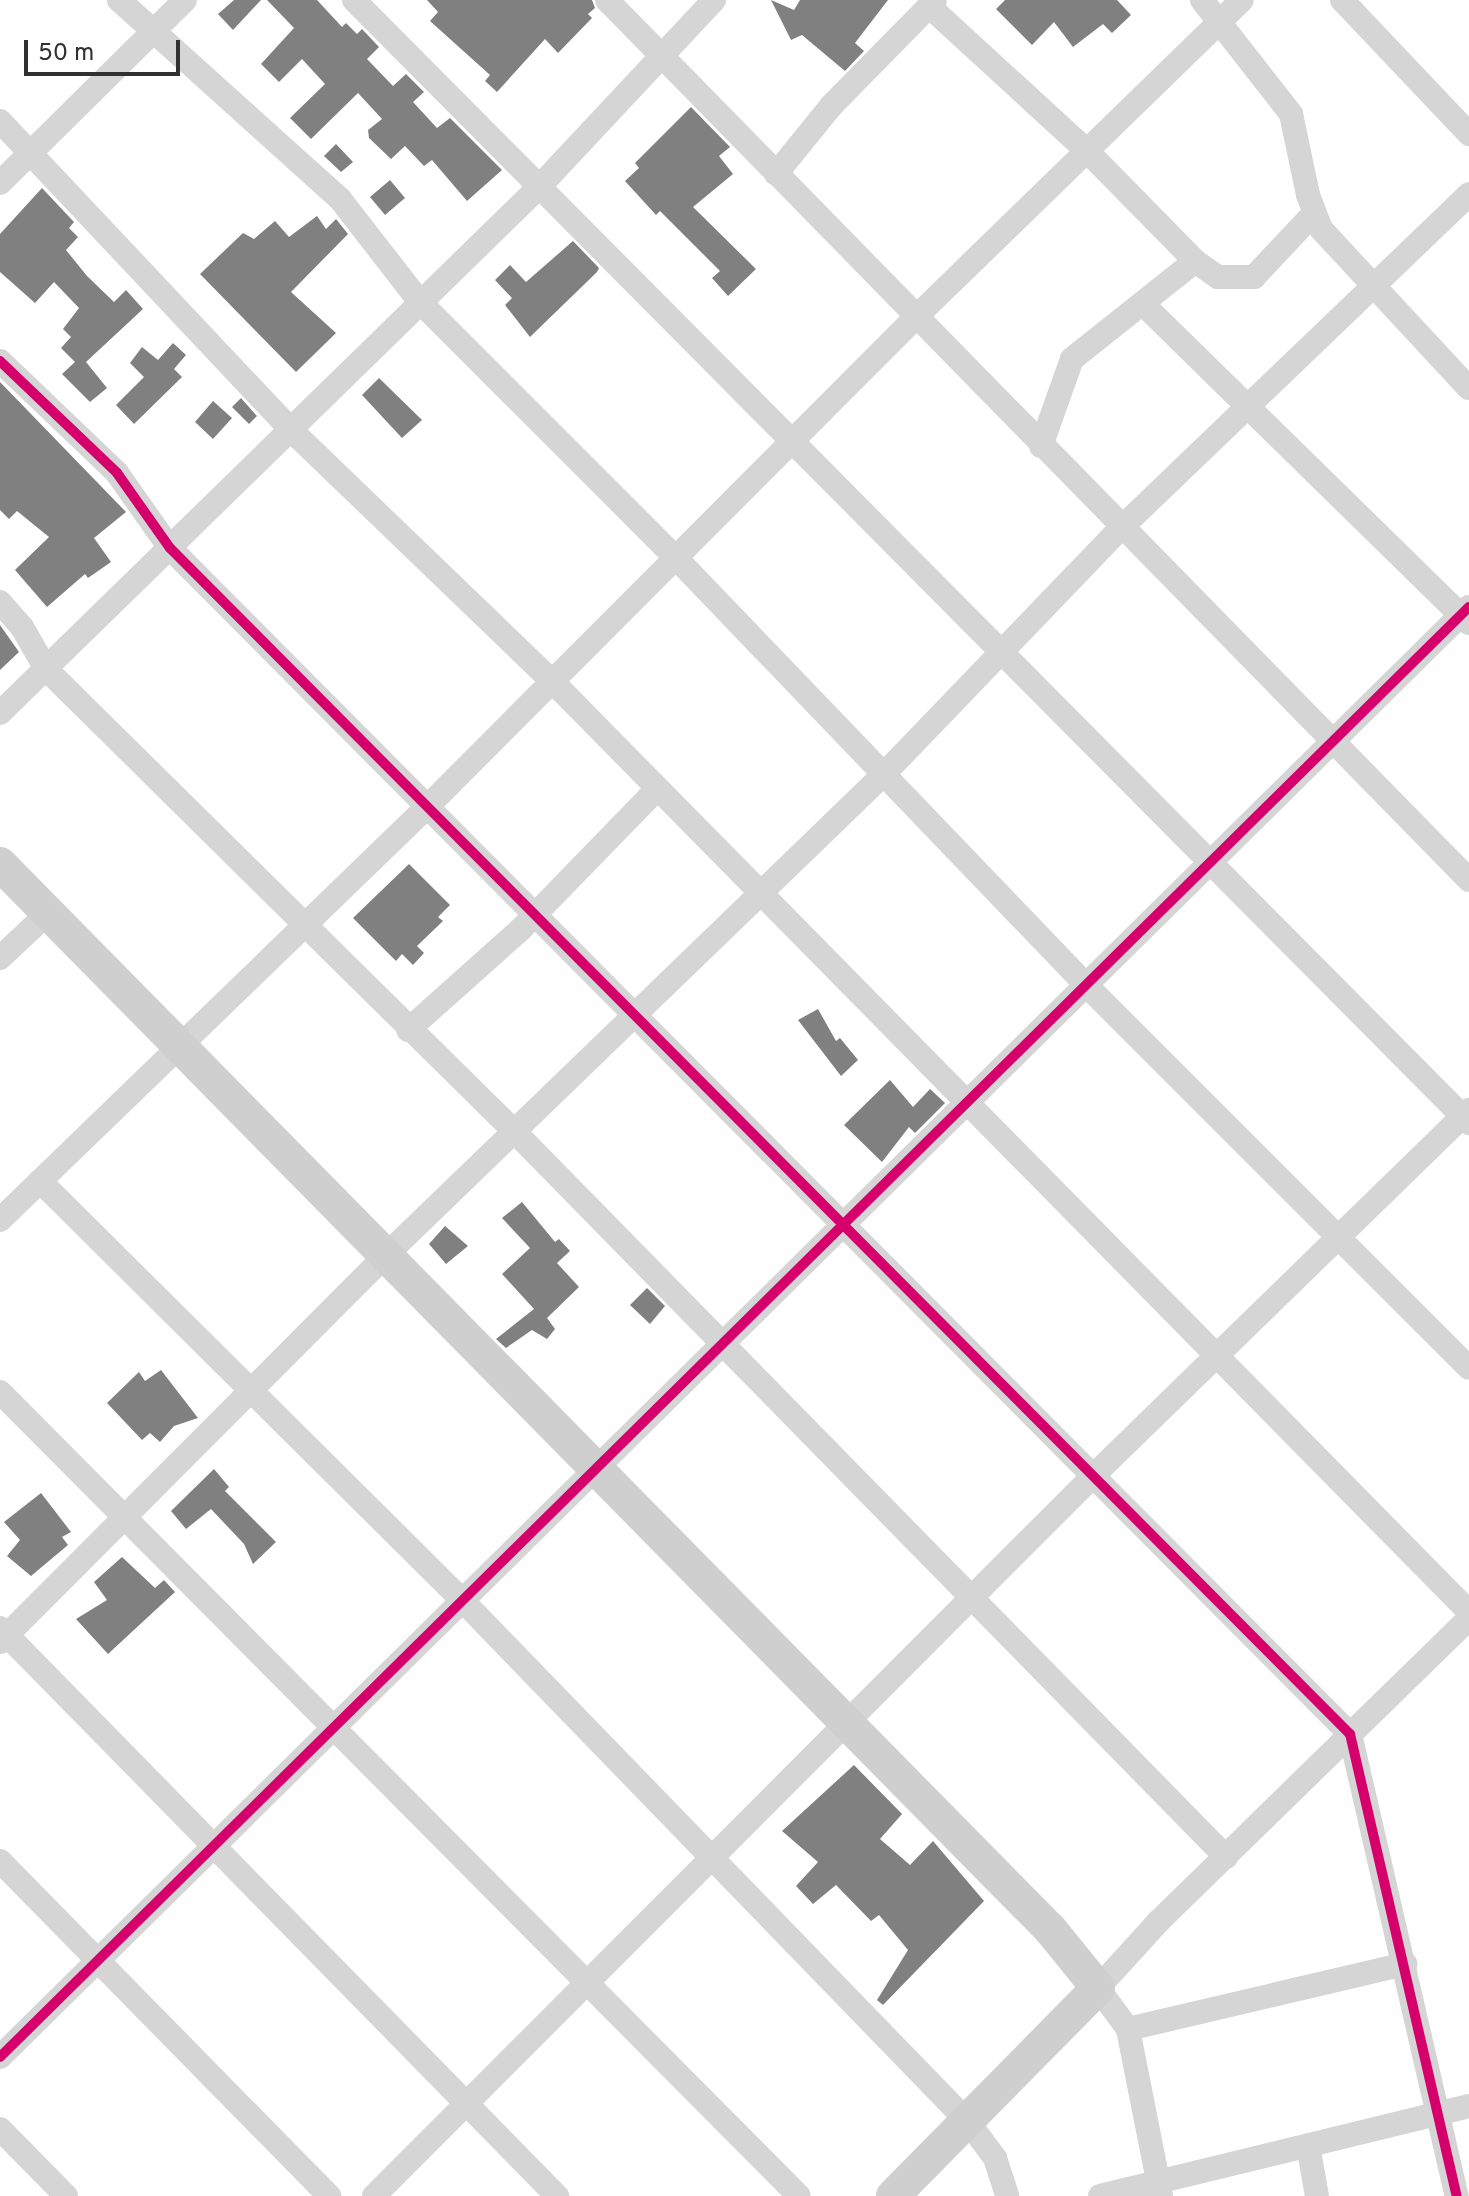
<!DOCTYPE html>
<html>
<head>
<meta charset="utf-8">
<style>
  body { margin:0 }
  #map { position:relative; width:1469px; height:2196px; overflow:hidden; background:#fff; font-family:Overpass,sans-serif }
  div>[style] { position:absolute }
  .building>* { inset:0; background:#808080 }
  .street>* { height:24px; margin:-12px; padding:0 12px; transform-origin:12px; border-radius:12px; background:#d5d5d5 }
  .secondary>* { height:34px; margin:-17px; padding:0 17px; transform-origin:17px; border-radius:17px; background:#cfcfcf }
  .cycleway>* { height:10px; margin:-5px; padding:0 5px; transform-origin:5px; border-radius:5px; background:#d6006c }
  span { translate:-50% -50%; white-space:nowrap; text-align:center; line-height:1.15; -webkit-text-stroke:8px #fff; paint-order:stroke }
  .scale { position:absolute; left:24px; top:40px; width:156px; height:36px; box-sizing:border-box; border:4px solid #313131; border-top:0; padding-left:10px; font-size:24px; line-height:28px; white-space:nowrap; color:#313131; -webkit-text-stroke:6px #fff; paint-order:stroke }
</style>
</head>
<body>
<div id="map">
  <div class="building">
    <div style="clip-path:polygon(234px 0,261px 0,233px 30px,218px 14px)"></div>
    <div style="clip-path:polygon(267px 0,317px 0,342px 27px,346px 23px,357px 34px,362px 29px,379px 47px,367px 59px,393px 86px,406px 74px,424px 92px,413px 102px,437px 128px,450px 118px,502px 170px,467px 201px,432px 160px,424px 166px,405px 146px,391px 159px,369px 138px,368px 130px,382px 119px,358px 93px,311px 139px,290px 118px,325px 84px,302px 59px,279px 82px,261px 64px,294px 28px)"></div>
    <div style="clip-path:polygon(427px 0,592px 0,595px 8px,588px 14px,592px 18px,558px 53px,545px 39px,497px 92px,485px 81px,490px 75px,430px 21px,438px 12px)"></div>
    <div style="clip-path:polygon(771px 0,794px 10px,800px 0,888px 0,855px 43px,864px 51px,845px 71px,802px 35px,791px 40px)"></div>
    <div style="clip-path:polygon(1005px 0,1117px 0,1131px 15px,1112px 33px,1103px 24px,1073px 47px,1054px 22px,1032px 45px,996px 9px)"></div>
    <div style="clip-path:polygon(691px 107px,730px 147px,719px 156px,733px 174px,693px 207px,756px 269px,728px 296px,712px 278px,720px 271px,660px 211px,656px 215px,625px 181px,639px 168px,635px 163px)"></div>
    <div style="clip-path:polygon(336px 144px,353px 162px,341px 172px,324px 156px)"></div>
    <div style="clip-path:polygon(390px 180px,405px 198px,385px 215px,370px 197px)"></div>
    <div style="clip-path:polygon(42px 188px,74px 222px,69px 228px,78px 237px,66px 250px,87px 276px,114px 302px,126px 290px,143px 309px,86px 362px,107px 388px,90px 402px,62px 374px,75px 362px,61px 348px,71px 337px,63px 329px,79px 308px,54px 282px,35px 303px,0 272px,0 234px)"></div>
    <div style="clip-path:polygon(317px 216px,326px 229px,336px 219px,348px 234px,291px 292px,336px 333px,296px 372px,200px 274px,243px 233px,254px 239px,275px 221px,289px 237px)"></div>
    <div style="clip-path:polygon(573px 241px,599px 268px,597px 272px,530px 337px,505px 305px,512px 298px,495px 280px,510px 265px,526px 282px)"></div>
    <div style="clip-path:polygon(173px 343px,186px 355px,174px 369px,182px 377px,134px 424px,116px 405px,144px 377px,130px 363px,142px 347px,158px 360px)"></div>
    <div style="clip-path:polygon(379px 378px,422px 420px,402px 438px,362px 395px)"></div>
    <div style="clip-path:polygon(0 382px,126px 512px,94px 538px,111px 562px,88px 578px,85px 574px,47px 607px,15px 570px,49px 537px,17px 511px,9px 519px,0 510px)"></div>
    <div style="clip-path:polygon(241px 398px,257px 416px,249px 424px,232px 407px)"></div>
    <div style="clip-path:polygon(213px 401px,232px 418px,213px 439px,195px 422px)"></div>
    <div style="clip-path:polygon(0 625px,19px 652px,0 670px)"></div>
    <div style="clip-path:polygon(409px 864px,450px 905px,438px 917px,443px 921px,417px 946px,424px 953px,413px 965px,402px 954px,396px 961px,353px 918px)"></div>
    <div style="clip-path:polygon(818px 1009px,836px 1041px,840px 1038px,858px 1060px,841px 1076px,798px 1020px)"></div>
    <div style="clip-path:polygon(890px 1080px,913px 1107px,930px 1089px,945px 1103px,915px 1133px,909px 1127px,882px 1162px,844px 1125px)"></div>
    <div style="clip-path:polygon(522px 1202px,555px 1242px,559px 1239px,570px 1251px,557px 1263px,579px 1287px,547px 1318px,555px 1329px,547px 1339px,532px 1330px,506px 1348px,496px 1339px,534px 1309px,502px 1274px,530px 1248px,502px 1218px)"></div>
    <div style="clip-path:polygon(445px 1226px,468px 1246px,446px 1264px,429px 1244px)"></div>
    <div style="clip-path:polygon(647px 1288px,665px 1306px,650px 1324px,630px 1305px)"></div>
    <div style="clip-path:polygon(161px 1370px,198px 1418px,174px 1426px,160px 1442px,150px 1433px,142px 1440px,107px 1403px,139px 1372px,145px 1381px)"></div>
    <div style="clip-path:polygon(214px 1469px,229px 1487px,225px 1491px,276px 1542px,253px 1564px,244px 1544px,211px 1509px,186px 1529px,171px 1511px)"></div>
    <div style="clip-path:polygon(41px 1493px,71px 1532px,62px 1537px,68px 1545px,31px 1576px,7px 1556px,20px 1540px,4px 1522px)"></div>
    <div style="clip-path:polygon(122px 1557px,155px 1588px,164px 1580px,175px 1592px,108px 1654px,76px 1619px,107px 1600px,94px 1582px)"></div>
    <div style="clip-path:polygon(854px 1765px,902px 1814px,880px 1839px,910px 1865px,933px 1841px,984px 1901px,883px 2005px,877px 2000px,908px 1950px,879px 1915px,871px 1921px,836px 1885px,813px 1904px,796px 1886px,818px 1862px,782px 1831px)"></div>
  </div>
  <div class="street">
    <div style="left:119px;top:0;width:297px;rotate:42deg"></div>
    <div style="left:340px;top:199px;width:130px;rotate:52.2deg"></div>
    <div style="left:420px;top:302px;width:363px;rotate:45deg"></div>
    <div style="left:677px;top:559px;width:592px;rotate:46.16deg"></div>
    <div style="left:1087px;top:986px;width:540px;rotate:45deg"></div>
    <div style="left:354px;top:0;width:1583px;rotate:45.2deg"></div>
    <div style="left:607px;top:0;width:1232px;rotate:45.59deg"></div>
    <div style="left:1202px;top:0;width:145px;rotate:52deg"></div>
    <div style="left:1291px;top:114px;width:83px;rotate:78.1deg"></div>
    <div style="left:1308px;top:195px;width:36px;rotate:69deg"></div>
    <div style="left:1321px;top:229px;width:217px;rotate:47.1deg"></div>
    <div style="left:1342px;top:0;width:185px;rotate:46.5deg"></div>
    <div style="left:931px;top:8px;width:213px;rotate:42.5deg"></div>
    <div style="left:1088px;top:152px;width:153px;rotate:45.5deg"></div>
    <div style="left:1195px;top:261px;width:28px;rotate:35deg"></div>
    <div style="left:1218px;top:277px;width:36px"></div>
    <div style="left:1254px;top:277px;width:88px;rotate:-46.8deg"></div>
    <div style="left:0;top:121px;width:423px;rotate:46.7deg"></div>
    <div style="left:290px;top:429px;width:365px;rotate:43.9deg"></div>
    <div style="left:553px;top:682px;width:1305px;rotate:45.43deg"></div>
    <div style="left:776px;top:174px;width:87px;rotate:-51deg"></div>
    <div style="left:831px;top:106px;width:148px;rotate:-45.5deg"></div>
    <div style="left:0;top:183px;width:260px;rotate:-44.7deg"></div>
    <div style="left:1145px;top:306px;width:453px;rotate:44.4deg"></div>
    <div style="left:0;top:361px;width:162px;rotate:43.7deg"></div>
    <div style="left:117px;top:473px;width:92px;rotate:54.8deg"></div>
    <div style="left:170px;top:548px;width:1673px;rotate:45.15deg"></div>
    <div style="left:1350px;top:1734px;width:474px;rotate:77deg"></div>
    <div style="left:1041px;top:446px;width:92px;rotate:-70.4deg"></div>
    <div style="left:1072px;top:359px;width:157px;rotate:-38.5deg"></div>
    <div style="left:0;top:602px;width:33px;rotate:49deg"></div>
    <div style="left:22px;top:627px;width:48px;rotate:60.3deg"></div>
    <div style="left:46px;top:669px;width:658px;rotate:44.63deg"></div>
    <div style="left:514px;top:1131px;width:1017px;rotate:45.56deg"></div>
    <div style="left:0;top:713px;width:755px;rotate:-44.3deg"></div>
    <div style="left:540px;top:186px;width:255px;rotate:-46.9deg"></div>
    <div style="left:0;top:958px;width:66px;rotate:-43.2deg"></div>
    <div style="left:408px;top:1030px;width:152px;rotate:-41.8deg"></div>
    <div style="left:521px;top:929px;width:195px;rotate:-45.8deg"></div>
    <div style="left:40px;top:1181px;width:595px;rotate:44.8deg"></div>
    <div style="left:462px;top:1600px;width:728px;rotate:45.89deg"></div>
    <div style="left:969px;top:2123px;width:44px;rotate:53.4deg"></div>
    <div style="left:995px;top:2158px;width:40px;rotate:72deg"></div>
    <div style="left:0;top:1220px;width:597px;rotate:-44.05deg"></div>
    <div style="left:429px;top:805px;width:694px;rotate:-45.06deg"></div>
    <div style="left:919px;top:314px;width:450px;rotate:-44.2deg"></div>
    <div style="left:0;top:1392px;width:1133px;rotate:45.18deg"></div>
    <div style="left:0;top:1628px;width:796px;rotate:45.56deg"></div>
    <div style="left:0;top:1642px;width:542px;rotate:-45.07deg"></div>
    <div style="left:383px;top:1258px;width:697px;rotate:-44.01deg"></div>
    <div style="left:884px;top:774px;width:340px;rotate:-46.1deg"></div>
    <div style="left:1120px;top:529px;width:484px;rotate:-43.8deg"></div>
    <div style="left:0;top:1861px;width:470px;rotate:45.5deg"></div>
    <div style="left:1128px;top:2029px;width:285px;rotate:-13.2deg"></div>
    <div style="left:0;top:2057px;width:2064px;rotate:-44.63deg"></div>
    <div style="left:0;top:2129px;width:94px;rotate:45.4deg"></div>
    <div style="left:1308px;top:2145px;width:52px;rotate:80deg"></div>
    <div style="left:374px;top:2196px;width:1018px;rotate:-45.04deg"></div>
    <div style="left:1093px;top:1476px;width:525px;rotate:-44.23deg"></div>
    <div style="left:1100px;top:2196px;width:380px;rotate:-13.7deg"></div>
    <div style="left:1161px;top:2196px;width:170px;rotate:-101.2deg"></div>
    <div style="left:1128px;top:2029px;width:51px;rotate:-126.2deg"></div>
    <div style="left:1098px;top:1988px;width:91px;rotate:-47.7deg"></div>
    <div style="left:1159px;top:1921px;width:433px;rotate:-44.3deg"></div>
  </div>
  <div class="secondary">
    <div style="left:0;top:864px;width:1496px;rotate:45.41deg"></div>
    <div style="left:1050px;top:1929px;width:76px;rotate:50.9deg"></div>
    <div style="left:1098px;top:1988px;width:292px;rotate:134.6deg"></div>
  </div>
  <div class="cycleway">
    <div style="left:0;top:361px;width:162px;rotate:43.7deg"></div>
    <div style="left:117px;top:473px;width:92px;rotate:54.8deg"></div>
    <div style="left:170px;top:548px;width:1673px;rotate:45.15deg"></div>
    <div style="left:1350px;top:1734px;width:474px;rotate:77deg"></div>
    <div style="left:0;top:2057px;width:2064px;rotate:-44.63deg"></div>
  </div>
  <div class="scale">50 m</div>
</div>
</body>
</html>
